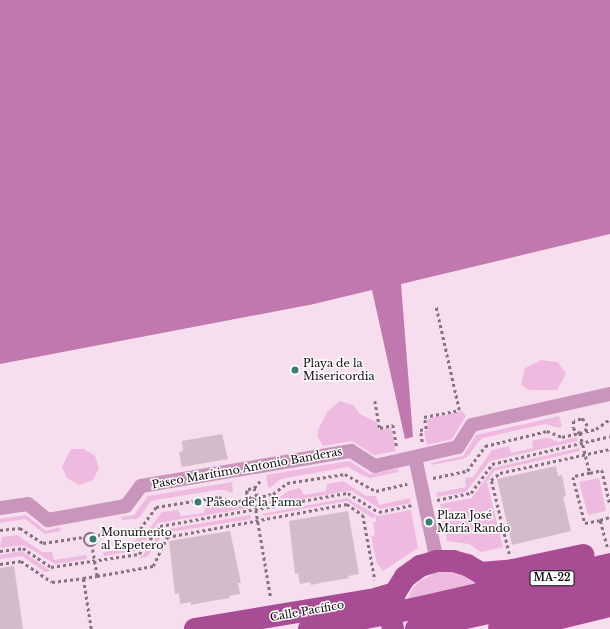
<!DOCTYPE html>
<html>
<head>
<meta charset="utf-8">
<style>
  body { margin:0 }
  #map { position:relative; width:610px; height:629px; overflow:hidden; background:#f7deef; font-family:"Libre Baskerville",serif }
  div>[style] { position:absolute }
  .green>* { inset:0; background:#efbae0 }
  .water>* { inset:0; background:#c178ae }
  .building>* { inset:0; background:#d3bbcb }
  .path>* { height:2.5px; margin-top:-1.25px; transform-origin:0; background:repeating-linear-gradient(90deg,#84737f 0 3px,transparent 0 6px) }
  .path>.ring { margin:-1.25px; padding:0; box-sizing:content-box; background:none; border:2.5px solid #84737f; border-radius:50% }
  .street>* { height:14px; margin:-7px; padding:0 7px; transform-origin:7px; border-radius:7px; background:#c995ba }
  .primary>* { height:22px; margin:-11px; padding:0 11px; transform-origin:11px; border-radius:11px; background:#a84c93 }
  .dots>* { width:11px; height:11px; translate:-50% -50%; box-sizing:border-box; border:2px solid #fff; border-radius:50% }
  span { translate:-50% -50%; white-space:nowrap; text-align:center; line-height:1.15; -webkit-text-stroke:3px #fff; paint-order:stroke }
  .shield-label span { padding:1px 3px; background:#fff; border:1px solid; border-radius:3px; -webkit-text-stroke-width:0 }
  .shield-label { font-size:10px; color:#11090f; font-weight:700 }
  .poi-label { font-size:11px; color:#11090f }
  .left { translate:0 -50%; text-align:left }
  .street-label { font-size:11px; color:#11090f }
</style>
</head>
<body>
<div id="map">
  <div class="green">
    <div style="clip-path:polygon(541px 360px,558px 362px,566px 374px,557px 390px,529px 390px,521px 385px,525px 368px)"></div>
    <div style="clip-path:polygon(340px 401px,353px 405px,360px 414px,378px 423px,379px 430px,391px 428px,396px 451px,374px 455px,352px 441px,323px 446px,317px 435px,319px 428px,328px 411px)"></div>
    <div style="clip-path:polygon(462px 411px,466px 416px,452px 439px,427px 445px,424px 431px,428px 430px,427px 419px)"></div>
    <div style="clip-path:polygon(559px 416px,562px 426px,559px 428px,545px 424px,483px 438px,479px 441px,469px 455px,463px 459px,431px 465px,431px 463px,463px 456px,476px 435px)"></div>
    <div style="clip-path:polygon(577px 437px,577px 441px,490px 461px,466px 492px,437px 497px,436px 493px,466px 487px,465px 478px,473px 477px,492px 450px,509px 446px,511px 453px,533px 448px,532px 441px,545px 438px,549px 438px,558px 442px)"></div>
    <div style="clip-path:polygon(579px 448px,580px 451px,494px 471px,487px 482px,503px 547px,481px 552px,469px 544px,447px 541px,440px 504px,472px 498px,493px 468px)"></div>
    <div style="clip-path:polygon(71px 449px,84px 449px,95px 456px,99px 468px,93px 480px,79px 485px,67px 478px,62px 467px)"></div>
    <div style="clip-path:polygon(349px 461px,370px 474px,398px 469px,399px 472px,370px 478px,364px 476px,348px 467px,286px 478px,279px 480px,270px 488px,268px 487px,266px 475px)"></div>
    <div style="clip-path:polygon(599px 478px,606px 511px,588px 515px,579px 482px)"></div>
    <div style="clip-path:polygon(343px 481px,366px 496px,376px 496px,379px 505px,410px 498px,411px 503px,380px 509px,352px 491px,348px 491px,260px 506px,259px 503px,276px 500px,288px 491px,300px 488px,304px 495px,326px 491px,327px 484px)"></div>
    <div style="clip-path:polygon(232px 482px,233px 493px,225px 490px,217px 490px,155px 500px,150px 502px,140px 517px,136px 519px,122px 520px,121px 517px,134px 515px,148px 496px)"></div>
    <div style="clip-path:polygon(347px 498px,378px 516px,411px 510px,418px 548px,383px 571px,377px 564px,371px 536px,375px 535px,373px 522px,376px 522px,376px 517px,372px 518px,347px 501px,263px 516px,262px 514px)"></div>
    <div style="clip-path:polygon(219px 503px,233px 507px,248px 504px,249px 508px,158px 523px,138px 550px,104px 556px,103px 552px,135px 547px,135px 540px,143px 537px,162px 512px,178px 510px,181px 516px,204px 513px,205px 505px)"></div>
    <div style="clip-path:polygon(26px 515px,46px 531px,60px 527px,61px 531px,45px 534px,25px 519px,0 523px,0 519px)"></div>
    <div style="clip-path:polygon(250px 515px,251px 519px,164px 533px,147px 557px,139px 558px,143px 555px,162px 530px)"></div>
    <div style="clip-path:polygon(17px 535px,42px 552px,52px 552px,54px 560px,86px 555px,87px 559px,55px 564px,24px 545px,0 548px,2px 537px)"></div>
    <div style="clip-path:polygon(22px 551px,49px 570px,54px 570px,45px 572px,22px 556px,0 559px,0 555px)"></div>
    <div style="clip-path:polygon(450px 571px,466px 575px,479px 585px,407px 600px,413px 588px,420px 581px,435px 573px)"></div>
  </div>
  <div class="water">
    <div style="clip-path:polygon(0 0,610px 0,610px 234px,401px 284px,413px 437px,405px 439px,372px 290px,314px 304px,0 364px)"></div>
  </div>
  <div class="building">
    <div style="clip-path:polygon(222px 434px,228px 459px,182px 467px,179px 452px,183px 451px,182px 441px)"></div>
    <div style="clip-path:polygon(556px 466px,558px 476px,562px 475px,566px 496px,563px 497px,571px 531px,512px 545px,497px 479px)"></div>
    <div style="clip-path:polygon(348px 511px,359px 574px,348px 576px,349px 578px,325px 582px,311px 585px,310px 582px,300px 584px,298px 573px,295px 574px,289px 521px)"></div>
    <div style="clip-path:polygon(230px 531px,241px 583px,238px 583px,240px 594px,229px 596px,230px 598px,211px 601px,191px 605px,191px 602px,180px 604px,179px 593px,175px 594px,169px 541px)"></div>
    <div style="clip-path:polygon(14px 566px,23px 629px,0 629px,0 568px)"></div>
  </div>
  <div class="path">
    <div style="left:375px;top:401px;width:27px;rotate:80deg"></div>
    <div style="left:380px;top:428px;width:13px;rotate:-13deg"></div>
    <div style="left:393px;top:425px;width:22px;rotate:80deg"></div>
    <div style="left:585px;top:431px;width:5px;rotate:-68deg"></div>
    <div style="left:587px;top:426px;width:7px;rotate:-117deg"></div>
    <div style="left:584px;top:420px;width:3px;rotate:-162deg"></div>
    <div style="left:581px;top:419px;width:7px;rotate:164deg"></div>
    <div style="left:574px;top:421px;width:7px;rotate:98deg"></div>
    <div style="left:573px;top:428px;width:9px;rotate:36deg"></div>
    <div style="left:580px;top:433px;width:41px;rotate:76deg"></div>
    <div style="left:590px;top:473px;width:12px;rotate:-14deg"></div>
    <div style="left:602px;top:470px;width:35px;rotate:77deg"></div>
    <div style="left:422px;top:442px;width:12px;rotate:-99deg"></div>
    <div style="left:420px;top:430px;width:6px;rotate:-9deg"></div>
    <div style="left:426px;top:429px;width:12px;rotate:-99deg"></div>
    <div style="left:424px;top:417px;width:36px;rotate:-11deg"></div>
    <div style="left:459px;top:410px;width:106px;rotate:-102.6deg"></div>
    <div style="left:590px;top:473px;width:17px;rotate:167deg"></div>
    <div style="left:573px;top:477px;width:48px;rotate:75.4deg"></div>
    <div style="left:585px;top:523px;width:15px;rotate:-11deg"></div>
    <div style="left:433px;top:478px;width:35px;rotate:-12deg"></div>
    <div style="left:467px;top:471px;width:31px;rotate:-54deg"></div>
    <div style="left:485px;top:446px;width:64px;rotate:-13.6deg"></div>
    <div style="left:547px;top:431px;width:16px;rotate:22deg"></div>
    <div style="left:562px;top:437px;width:35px;rotate:-13deg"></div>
    <div style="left:596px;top:429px;width:17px;rotate:-36deg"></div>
    <div style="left:254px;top:488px;width:11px;rotate:-49deg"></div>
    <div style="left:251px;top:499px;width:8px;rotate:-130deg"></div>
    <div style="left:246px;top:493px;width:4px;rotate:-63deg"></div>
    <div style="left:248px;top:489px;width:6px;rotate:-9deg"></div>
    <div style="left:254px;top:488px;width:7px;rotate:63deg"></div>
    <div style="left:257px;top:494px;width:4px;rotate:117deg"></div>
    <div style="left:255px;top:498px;width:12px;rotate:85deg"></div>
    <div style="left:256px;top:510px;width:90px;rotate:80.4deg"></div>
    <div style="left:437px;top:500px;width:35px;rotate:-12deg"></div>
    <div style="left:471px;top:493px;width:36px;rotate:-54deg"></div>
    <div style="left:492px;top:464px;width:121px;rotate:-13.3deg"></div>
    <div style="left:0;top:530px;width:20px;rotate:-6deg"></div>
    <div style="left:20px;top:528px;width:27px;rotate:33deg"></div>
    <div style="left:43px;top:543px;width:41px;rotate:-8.3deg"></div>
    <div class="ring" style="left:84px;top:533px;width:11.5px;height:11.5px"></div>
    <div style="left:98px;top:535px;width:42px;rotate:-8.1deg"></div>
    <div style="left:140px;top:529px;width:27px;rotate:-54deg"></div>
    <div style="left:156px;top:507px;width:64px;rotate:-9deg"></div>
    <div style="left:219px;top:497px;width:14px;rotate:21deg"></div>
    <div style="left:232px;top:502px;width:19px;rotate:-9deg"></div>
    <div style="left:251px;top:499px;width:23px;rotate:-13deg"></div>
    <div style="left:273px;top:494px;width:18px;rotate:-38deg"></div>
    <div style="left:287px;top:483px;width:59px;rotate:-8.8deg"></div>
    <div style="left:345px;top:474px;width:35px;rotate:29deg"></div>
    <div style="left:376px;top:491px;width:32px;rotate:-13deg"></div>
    <div style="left:607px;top:547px;width:28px;rotate:-105deg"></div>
    <div style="left:600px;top:520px;width:10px;rotate:-17deg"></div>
    <div style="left:0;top:551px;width:23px;rotate:-7deg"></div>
    <div style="left:23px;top:548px;width:34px;rotate:34deg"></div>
    <div style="left:51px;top:567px;width:89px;rotate:-8.4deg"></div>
    <div style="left:139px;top:554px;width:35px;rotate:-53deg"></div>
    <div style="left:160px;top:526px;width:191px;rotate:-10deg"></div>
    <div style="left:348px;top:493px;width:36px;rotate:32deg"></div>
    <div style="left:379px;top:512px;width:34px;rotate:-12deg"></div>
    <div style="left:509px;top:554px;width:76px;rotate:-103.7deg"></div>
    <div style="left:491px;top:480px;width:11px;rotate:-38deg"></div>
    <div style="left:500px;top:473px;width:113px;rotate:-12.3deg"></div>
    <div style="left:0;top:564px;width:21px;rotate:-8deg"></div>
    <div style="left:21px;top:561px;width:37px;rotate:34deg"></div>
    <div style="left:52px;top:582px;width:31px;rotate:-7deg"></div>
    <div style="left:97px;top:576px;width:57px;rotate:-10.1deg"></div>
    <div style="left:153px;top:566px;width:32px;rotate:-64deg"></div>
    <div style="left:167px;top:537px;width:183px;rotate:-10.4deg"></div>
    <div style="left:347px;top:504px;width:19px;rotate:35deg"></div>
    <div style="left:363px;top:515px;width:66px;rotate:79.5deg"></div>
    <div style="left:91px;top:629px;width:52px;rotate:-98.9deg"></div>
    <div style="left:83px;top:578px;width:14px;rotate:-8deg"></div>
    <div style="left:97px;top:576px;width:29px;rotate:-100deg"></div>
  </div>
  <div class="street">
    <div style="left:415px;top:457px;width:106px;rotate:78.1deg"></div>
    <div style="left:0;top:508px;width:28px;rotate:-8deg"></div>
    <div style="left:28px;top:504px;width:26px;rotate:39deg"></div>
    <div style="left:48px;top:520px;width:79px;rotate:-10.2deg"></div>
    <div style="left:126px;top:506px;width:25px;rotate:-53deg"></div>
    <div style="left:141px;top:486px;width:213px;rotate:-9.5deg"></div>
    <div style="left:351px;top:451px;width:28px;rotate:32deg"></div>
    <div style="left:375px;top:466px;width:85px;rotate:-12.9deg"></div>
    <div style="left:458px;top:447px;width:26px;rotate:-58deg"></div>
    <div style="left:472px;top:425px;width:141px;rotate:-12.7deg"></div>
  </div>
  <div class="primary">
    <div style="left:481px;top:573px;width:32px;rotate:-5deg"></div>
    <div style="left:513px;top:570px;width:72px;rotate:-12.1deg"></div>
    <div style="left:195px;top:629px;width:178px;rotate:-9.4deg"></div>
    <div style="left:371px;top:600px;width:25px;rotate:-16deg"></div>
    <div style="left:309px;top:629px;width:110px;rotate:-11deg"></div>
    <div style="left:417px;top:608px;width:198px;rotate:-12.8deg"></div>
    <div style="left:393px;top:629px;width:15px;rotate:-101deg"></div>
    <div style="left:390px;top:614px;width:22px;rotate:-77deg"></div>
    <div style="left:395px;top:593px;width:19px;rotate:-58deg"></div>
    <div style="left:405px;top:577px;width:19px;rotate:-36deg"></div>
    <div style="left:420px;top:566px;width:18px;rotate:-16deg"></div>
    <div style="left:437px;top:561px;width:16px"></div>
    <div style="left:453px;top:561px;width:15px;rotate:16deg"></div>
    <div style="left:467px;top:565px;width:16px;rotate:30deg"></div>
    <div style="left:481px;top:573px;width:11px;rotate:45deg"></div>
    <div style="left:489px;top:581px;width:12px;rotate:59deg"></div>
    <div style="left:495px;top:591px;width:21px;rotate:73deg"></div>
    <div style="left:501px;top:611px;width:18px;rotate:96deg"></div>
    <div style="left:416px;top:629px;width:199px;rotate:-12.5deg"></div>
    <div style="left:515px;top:629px;width:98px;rotate:-13.6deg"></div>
  </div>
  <div class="dots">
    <div style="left:295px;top:370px;background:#367d77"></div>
    <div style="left:198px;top:502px;background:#367d77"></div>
    <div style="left:429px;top:522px;background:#367d77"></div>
    <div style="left:93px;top:539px;background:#367d77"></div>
  </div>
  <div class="shield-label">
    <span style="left:552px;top:578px">MA-22</span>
  </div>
  <div class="poi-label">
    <span class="left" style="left:303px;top:370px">Playa de la<br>Misericordia</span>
    <span class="left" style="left:206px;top:502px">Paseo de la Fama</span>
    <span class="left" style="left:437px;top:522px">Plaza José<br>María Rando</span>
    <span class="left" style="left:101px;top:539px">Monumento<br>al Espetero</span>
  </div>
  <div class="street-label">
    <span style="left:247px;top:468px;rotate:-10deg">Paseo Marítimo Antonio Banderas</span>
    <span style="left:307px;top:611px;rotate:-10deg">Calle Pacífico</span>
  </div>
</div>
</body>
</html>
